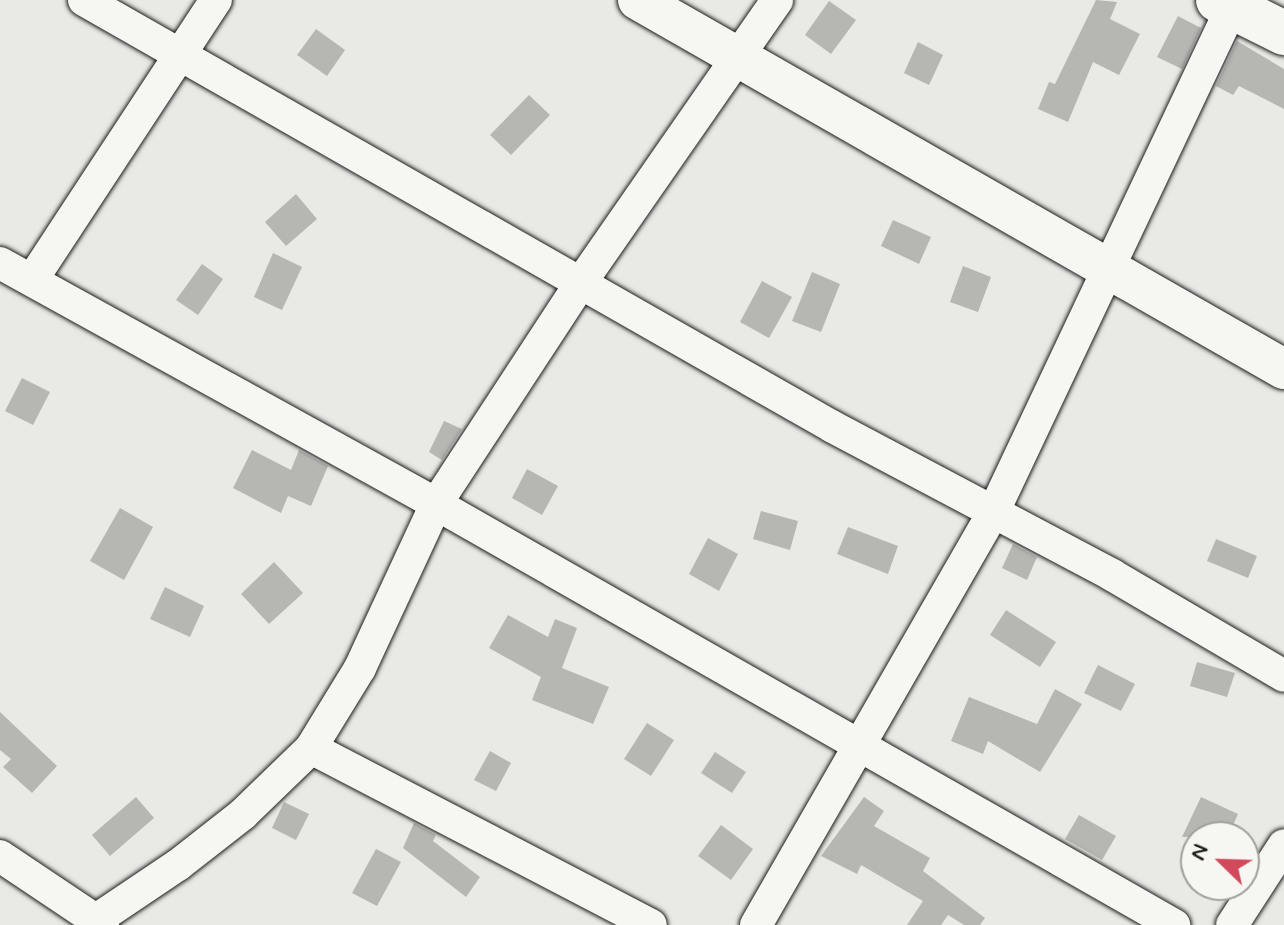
<!DOCTYPE html>
<html>
<head>
<meta charset="utf-8">
<style>
  body { margin:0 }
  #map { position:relative; width:1284px; height:925px; overflow:hidden; background:#e9e9e5; font-family:Mynerve,sans-serif }
  div>[style] { position:absolute }
  .building>* { inset:0; background:#b6b6b3 }
  .roads { filter:drop-shadow(0 0 2px #1c1c1c) drop-shadow(0 0 2px #1c1c1c) }
  .minor>* { height:32px; margin:-16px; padding:0 16px; transform-origin:16px; border-radius:16px; background:#f6f6f2 }
  .tertiary>* { height:40px; margin:-20px; padding:0 20px; transform-origin:20px; border-radius:20px; background:#f6f6f2 }
  .secondary>* { height:44px; margin:-22px; padding:0 22px; transform-origin:22px; border-radius:22px; background:#f6f6f2 }
  span { translate:-50% -50%; white-space:nowrap; text-align:center; line-height:1.15; -webkit-text-stroke:6px #f6f6f2; paint-order:stroke }
  .north { position:absolute; left:1180px; top:821px; width:80px; height:80px; box-sizing:border-box; background:#f6f6f2; border:2px solid #9f9f9c; border-radius:50%; rotate:293deg; font-size:22px; font-weight:700; line-height:32px; text-align:center; color:#1c1c1c }
  .north::after { content:''; display:block; margin:auto; width:28px; height:36px; background:#d1495b; clip-path:polygon(50% 0,100% 100%,50% 72%,0 100%) }
</style>
</head>
<body>
<div id="map">
  <div class="building">
    <div style="clip-path:polygon(1096px 0,1117px 2px,1110px 19px,1140px 34px,1119px 75px,1093px 62px,1068px 122px,1038px 109px,1049px 82px,1055px 84px)"></div>
    <div style="clip-path:polygon(829px 1px,856px 20px,831px 54px,805px 35px)"></div>
    <div style="clip-path:polygon(1178px 16px,1201px 28px,1182px 69px,1157px 57px)"></div>
    <div style="clip-path:polygon(316px 29px,345px 50px,327px 76px,297px 55px)"></div>
    <div style="clip-path:polygon(1237px 41px,1284px 69px,1284px 109px,1239px 86px,1233px 95px,1216px 86px)"></div>
    <div style="clip-path:polygon(918px 42px,943px 55px,929px 85px,904px 73px)"></div>
    <div style="clip-path:polygon(529px 95px,550px 115px,511px 155px,490px 135px)"></div>
    <div style="clip-path:polygon(296px 194px,317px 219px,286px 246px,265px 222px)"></div>
    <div style="clip-path:polygon(893px 220px,931px 237px,919px 264px,881px 246px)"></div>
    <div style="clip-path:polygon(273px 253px,302px 267px,282px 310px,254px 297px)"></div>
    <div style="clip-path:polygon(202px 264px,223px 279px,198px 315px,176px 300px)"></div>
    <div style="clip-path:polygon(963px 266px,991px 277px,978px 312px,950px 302px)"></div>
    <div style="clip-path:polygon(812px 272px,840px 284px,821px 332px,792px 321px)"></div>
    <div style="clip-path:polygon(762px 281px,792px 297px,769px 338px,740px 322px)"></div>
    <div style="clip-path:polygon(22px 378px,50px 392px,33px 425px,5px 411px)"></div>
    <div style="clip-path:polygon(444px 421px,462px 429px,442px 460px,429px 452px)"></div>
    <div style="clip-path:polygon(252px 450px,291px 470px,299px 450px,328px 466px,311px 506px,288px 496px,281px 513px,233px 488px)"></div>
    <div style="clip-path:polygon(527px 469px,558px 486px,542px 515px,512px 498px)"></div>
    <div style="clip-path:polygon(120px 508px,153px 527px,124px 580px,90px 561px)"></div>
    <div style="clip-path:polygon(761px 511px,798px 521px,790px 550px,753px 539px)"></div>
    <div style="clip-path:polygon(848px 527px,898px 546px,888px 574px,837px 554px)"></div>
    <div style="clip-path:polygon(708px 538px,738px 554px,719px 591px,689px 574px)"></div>
    <div style="clip-path:polygon(1216px 539px,1257px 556px,1248px 578px,1207px 561px)"></div>
    <div style="clip-path:polygon(1013px 544px,1037px 557px,1027px 580px,1002px 568px)"></div>
    <div style="clip-path:polygon(274px 562px,303px 593px,269px 624px,241px 594px)"></div>
    <div style="clip-path:polygon(165px 587px,204px 606px,190px 637px,150px 619px)"></div>
    <div style="clip-path:polygon(1006px 610px,1056px 642px,1040px 667px,990px 635px)"></div>
    <div style="clip-path:polygon(508px 615px,548px 637px,555px 619px,577px 628px,562px 668px,609px 687px,593px 724px,532px 700px,541px 677px,489px 648px)"></div>
    <div style="clip-path:polygon(1197px 662px,1235px 673px,1227px 697px,1190px 686px)"></div>
    <div style="clip-path:polygon(1098px 665px,1135px 684px,1121px 711px,1084px 693px)"></div>
    <div style="clip-path:polygon(1055px 689px,1082px 704px,1040px 772px,988px 741px,983px 754px,951px 741px,969px 697px,1037px 724px)"></div>
    <div style="clip-path:polygon(0 712px,57px 766px,32px 793px,3px 767px,11px 759px,0 750px)"></div>
    <div style="clip-path:polygon(647px 723px,674px 740px,651px 776px,624px 759px)"></div>
    <div style="clip-path:polygon(490px 751px,511px 763px,496px 791px,474px 780px)"></div>
    <div style="clip-path:polygon(715px 752px,746px 772px,732px 793px,701px 773px)"></div>
    <div style="clip-path:polygon(136px 797px,154px 818px,110px 856px,92px 835px)"></div>
    <div style="clip-path:polygon(864px 797px,884px 811px,874px 826px,930px 858px,923px 871px,985px 918px,980px 925px,964px 925px,948px 915px,941px 925px,907px 925px,923px 901px,861px 865px,857px 874px,821px 856px)"></div>
    <div style="clip-path:polygon(1201px 797px,1238px 814px,1228px 837px,1182px 837px)"></div>
    <div style="clip-path:polygon(284px 802px,309px 814px,296px 840px,272px 828px)"></div>
    <div style="clip-path:polygon(1079px 815px,1116px 836px,1102px 860px,1065px 839px)"></div>
    <div style="clip-path:polygon(414px 823px,436px 835px,433px 841px,480px 877px,466px 897px,403px 848px)"></div>
    <div style="clip-path:polygon(721px 825px,753px 849px,731px 880px,698px 856px)"></div>
    <div style="clip-path:polygon(376px 849px,401px 862px,377px 906px,352px 893px)"></div>
  </div>
  <div class="roads">
    <div class="minor">
      <div style="left:84px;top:0;width:862px;rotate:29.69deg"></div>
      <div style="left:833px;top:427px;width:316px;rotate:27.9deg"></div>
      <div style="left:1112px;top:575px;width:199px;rotate:30.4deg"></div>
      <div style="left:0;top:263px;width:498px;rotate:28.9deg"></div>
      <div style="left:436px;top:504px;width:850px;rotate:29.7deg"></div>
      <div style="left:32px;top:280px;width:335px;rotate:-56.7deg"></div>
      <div style="left:311px;top:748px;width:383px;rotate:27.5deg"></div>
      <div style="left:0;top:856px;width:124px;rotate:33.8deg"></div>
      <div style="left:96px;top:920px;width:99px;rotate:-33.9deg"></div>
      <div style="left:178px;top:865px;width:83px;rotate:-38.1deg"></div>
      <div style="left:243px;top:814px;width:95px;rotate:-44.1deg"></div>
      <div style="left:311px;top:748px;width:94px;rotate:-58.5deg"></div>
      <div style="left:360px;top:668px;width:181px;rotate:-65.1deg"></div>
      <div style="left:436px;top:504px;width:267px;rotate:-56.8deg"></div>
      <div style="left:582px;top:281px;width:342px;rotate:-55.2deg"></div>
      <div style="left:756px;top:925px;width:475px;rotate:-60.1deg"></div>
      <div style="left:993px;top:513px;width:560px;rotate:-64.72deg"></div>
      <div style="left:1232px;top:925px;width:95px;rotate:-57deg"></div>
    </div>
    <div class="tertiary">
      <div style="left:638px;top:0;width:744px;rotate:29.74deg"></div>
    </div>
    <div class="secondary">
      <div style="left:1218px;top:0;width:74px;rotate:26.6deg"></div>
    </div>
  </div>
  <div class="north">N</div>
</div>
</body>
</html>
